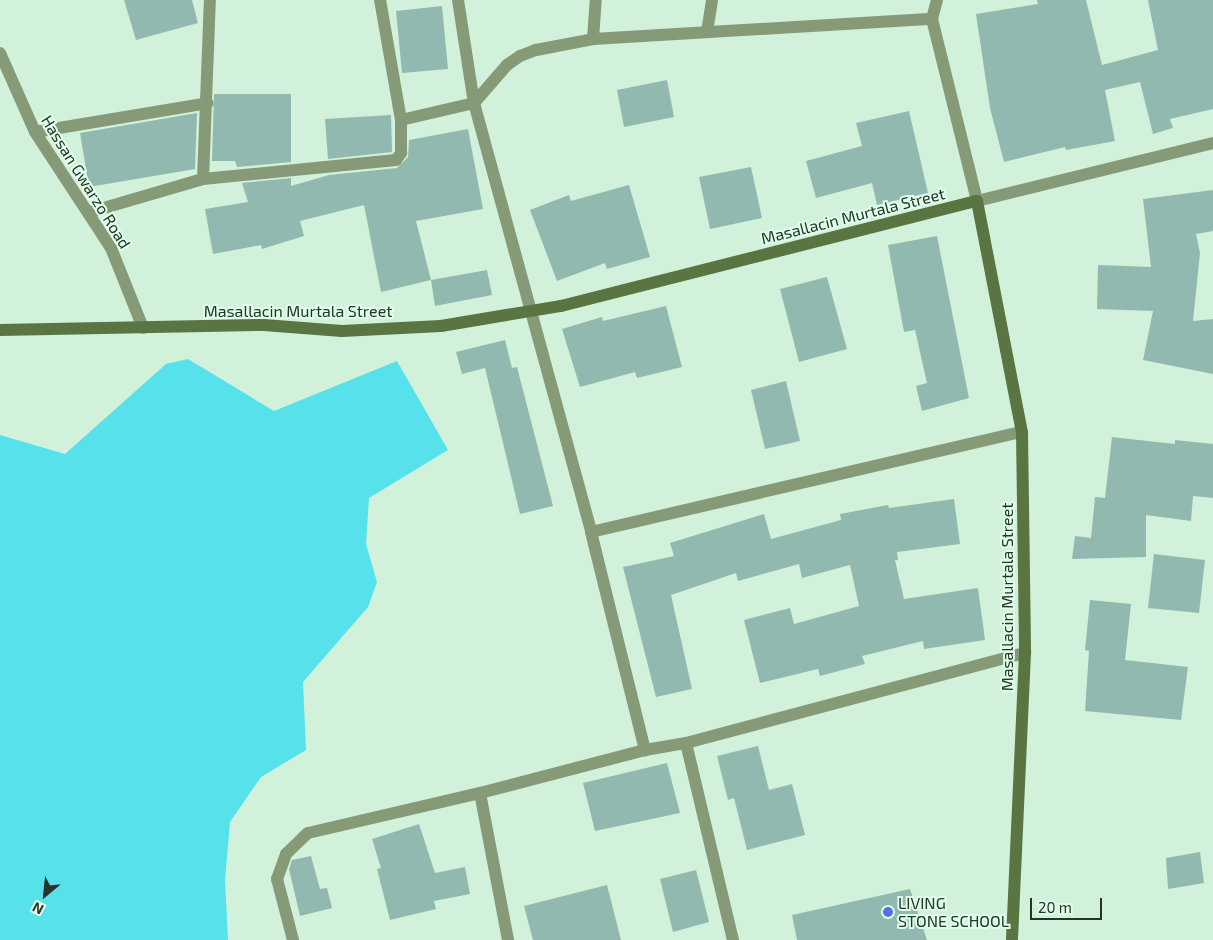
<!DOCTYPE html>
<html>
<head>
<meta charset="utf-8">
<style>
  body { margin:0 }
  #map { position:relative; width:1213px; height:940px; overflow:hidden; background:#d2f1db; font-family:"Exo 2",sans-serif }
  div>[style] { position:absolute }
  .water>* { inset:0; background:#57e2eb }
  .building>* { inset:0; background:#92b9af }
  .street>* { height:12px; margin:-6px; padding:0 6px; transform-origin:6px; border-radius:6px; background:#879a78 }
  .secondary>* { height:12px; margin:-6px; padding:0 6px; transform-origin:6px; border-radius:6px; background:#5a7542 }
  .dots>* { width:14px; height:14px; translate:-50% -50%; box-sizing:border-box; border:2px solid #dffee8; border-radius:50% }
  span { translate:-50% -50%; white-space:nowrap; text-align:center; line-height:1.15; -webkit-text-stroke:4px #dffee8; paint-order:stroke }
  .street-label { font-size:16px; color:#27332b }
  .poi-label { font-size:16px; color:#27332b }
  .left { translate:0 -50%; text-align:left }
  .north { position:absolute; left:20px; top:870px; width:50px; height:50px; -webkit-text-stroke:4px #dffee8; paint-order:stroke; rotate:208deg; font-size:14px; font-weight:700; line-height:20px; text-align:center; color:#27332b }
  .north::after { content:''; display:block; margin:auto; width:18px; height:22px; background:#27332b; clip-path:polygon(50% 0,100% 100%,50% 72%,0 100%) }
  .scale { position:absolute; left:1030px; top:898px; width:72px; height:22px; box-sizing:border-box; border:2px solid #27332b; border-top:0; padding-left:6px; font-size:15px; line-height:18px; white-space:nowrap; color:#27332b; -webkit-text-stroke:4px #dffee8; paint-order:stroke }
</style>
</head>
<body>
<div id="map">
  <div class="water">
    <div style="clip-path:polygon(188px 359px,274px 411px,397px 361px,448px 450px,369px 498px,366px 544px,377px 582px,368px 607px,303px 682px,306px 750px,261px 777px,230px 822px,225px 880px,228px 940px,0 940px,0 435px,65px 454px,166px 364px)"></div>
  </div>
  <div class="building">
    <div style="clip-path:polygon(124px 0,192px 0,198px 23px,136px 40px)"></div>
    <div style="clip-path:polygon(1037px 0,1086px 0,1102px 65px,1158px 50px,1148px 0,1213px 0,1213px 109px,1170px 119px,1173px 128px,1153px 134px,1140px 82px,1105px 90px,1115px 141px,1066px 150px,1065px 147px,1004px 162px,990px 108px,976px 14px,1038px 4px)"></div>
    <div style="clip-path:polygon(442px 6px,448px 69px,402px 73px,396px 11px)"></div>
    <div style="clip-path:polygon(667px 80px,674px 117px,624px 127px,617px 90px)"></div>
    <div style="clip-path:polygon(214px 94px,291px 94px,291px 162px,237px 167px,235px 161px,212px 161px)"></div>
    <div style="clip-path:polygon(909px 111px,928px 193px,877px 205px,872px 183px,816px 198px,806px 161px,862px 146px,856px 123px)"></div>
    <div style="clip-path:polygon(197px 113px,195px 169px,89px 187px,80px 133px)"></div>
    <div style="clip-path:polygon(391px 115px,392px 152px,328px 159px,325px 119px)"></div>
    <div style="clip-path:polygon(468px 129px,483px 209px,416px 221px,431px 280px,381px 292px,364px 205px,300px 221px,304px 236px,262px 249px,261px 245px,213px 254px,205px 209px,248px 202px,242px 183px,291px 178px,291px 186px,329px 175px,397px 168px,408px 157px,409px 140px)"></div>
    <div style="clip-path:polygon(751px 167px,762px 218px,710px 229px,699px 177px)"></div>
    <div style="clip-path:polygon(629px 185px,650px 257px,607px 269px,605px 263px,557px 281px,530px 210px,569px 195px,571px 201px)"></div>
    <div style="clip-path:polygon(1213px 190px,1213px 231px,1196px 234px,1200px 253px,1193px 321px,1213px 319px,1213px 374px,1143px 360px,1153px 311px,1097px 309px,1098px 265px,1151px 267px,1143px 199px)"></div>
    <div style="clip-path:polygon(937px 236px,969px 398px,922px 411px,916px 386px,927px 383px,915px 330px,904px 332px,888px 245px)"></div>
    <div style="clip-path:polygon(487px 270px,492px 295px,435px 306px,431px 280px)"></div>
    <div style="clip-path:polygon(827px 277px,847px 349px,799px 362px,780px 289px)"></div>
    <div style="clip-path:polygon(666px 306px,682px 367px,637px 378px,635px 372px,580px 387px,562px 329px,602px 317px,603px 321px)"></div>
    <div style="clip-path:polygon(505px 340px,512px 368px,517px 367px,553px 506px,520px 514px,485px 368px,462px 374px,456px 352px)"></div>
    <div style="clip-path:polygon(786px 381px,800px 441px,765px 449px,751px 390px)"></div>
    <div style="clip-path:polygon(1112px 437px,1175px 444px,1175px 440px,1213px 444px,1213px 498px,1193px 496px,1191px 521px,1146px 515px,1146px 557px,1072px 559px,1075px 536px,1091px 538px,1095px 497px,1105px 498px)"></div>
    <div style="clip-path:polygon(954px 499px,960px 544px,897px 552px,898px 560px,895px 560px,904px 599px,978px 588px,985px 640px,924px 649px,923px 641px,862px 656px,865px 664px,820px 676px,818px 669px,760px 683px,744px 620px,790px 608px,794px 624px,859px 606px,850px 565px,802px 578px,799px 564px,738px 581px,736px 573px,671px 595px,692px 689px,656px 697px,623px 567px,674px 556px,670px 543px,764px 514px,771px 539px,841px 520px,840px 514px,888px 505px,889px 508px)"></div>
    <div style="clip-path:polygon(1154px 554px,1205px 560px,1199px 613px,1148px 608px)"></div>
    <div style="clip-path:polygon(1090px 600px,1131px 604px,1125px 660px,1188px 667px,1181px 720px,1085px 711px,1089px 651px,1085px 650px)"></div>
    <div style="clip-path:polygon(758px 746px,769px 790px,792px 784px,805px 835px,747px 850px,734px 798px,728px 800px,717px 756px)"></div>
    <div style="clip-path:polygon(667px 763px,680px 813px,595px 831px,583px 783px)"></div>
    <div style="clip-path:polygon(419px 824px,435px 873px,465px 867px,470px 894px,434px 901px,436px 909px,390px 920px,377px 869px,381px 868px,372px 839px)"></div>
    <div style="clip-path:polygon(1200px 852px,1204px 883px,1168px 889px,1166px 858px)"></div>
    <div style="clip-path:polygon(311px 856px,320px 889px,327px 888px,332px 908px,300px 916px,289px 869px,292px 860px)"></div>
    <div style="clip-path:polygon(696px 870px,709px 922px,673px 932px,660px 879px)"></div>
    <div style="clip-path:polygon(607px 885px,621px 940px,533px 940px,524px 906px)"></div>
    <div style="clip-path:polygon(910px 889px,927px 940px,797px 940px,792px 915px)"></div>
  </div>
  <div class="street">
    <div style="left:458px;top:0;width:104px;rotate:81.2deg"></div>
    <div style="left:474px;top:103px;width:445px;rotate:74.7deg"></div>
    <div style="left:591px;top:532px;width:225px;rotate:76.1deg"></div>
    <div style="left:937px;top:0;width:20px;rotate:105deg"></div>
    <div style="left:932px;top:19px;width:187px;rotate:76.1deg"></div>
    <div style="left:977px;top:201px;width:243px;rotate:-13.8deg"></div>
    <div style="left:707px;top:32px;width:32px;rotate:-81deg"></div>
    <div style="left:593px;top:39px;width:39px;rotate:-86deg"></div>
    <div style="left:0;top:53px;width:86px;rotate:66.1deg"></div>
    <div style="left:35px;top:132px;width:139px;rotate:56.8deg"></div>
    <div style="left:111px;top:248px;width:86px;rotate:68.2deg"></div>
    <div style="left:401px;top:120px;width:75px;rotate:-13.1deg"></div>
    <div style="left:474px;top:103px;width:50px;rotate:-49deg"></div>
    <div style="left:507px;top:65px;width:16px;rotate:-35deg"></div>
    <div style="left:520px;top:56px;width:17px;rotate:-21deg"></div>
    <div style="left:536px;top:50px;width:58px;rotate:-10.9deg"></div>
    <div style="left:593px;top:39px;width:340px;rotate:-3.4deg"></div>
    <div style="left:35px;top:132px;width:175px;rotate:-9.5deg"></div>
    <div style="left:203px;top:179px;width:179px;rotate:-87.8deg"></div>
    <div style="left:90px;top:212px;width:118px;rotate:-16.3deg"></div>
    <div style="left:203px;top:179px;width:194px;rotate:-5.6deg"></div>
    <div style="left:396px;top:160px;width:9px;rotate:-54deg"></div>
    <div style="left:401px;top:153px;width:33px;rotate:-90deg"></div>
    <div style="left:401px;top:120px;width:122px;rotate:-99.9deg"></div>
    <div style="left:591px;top:532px;width:442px;rotate:-13.1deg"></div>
    <div style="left:686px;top:743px;width:203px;rotate:76.6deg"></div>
    <div style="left:480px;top:793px;width:150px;rotate:79.2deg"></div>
    <div style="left:293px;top:940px;width:63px;rotate:-104.7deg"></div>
    <div style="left:277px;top:879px;width:27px;rotate:-70deg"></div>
    <div style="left:286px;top:854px;width:30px;rotate:-44deg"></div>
    <div style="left:308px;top:833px;width:177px;rotate:-13.1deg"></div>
    <div style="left:480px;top:793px;width:171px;rotate:-14.6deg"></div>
    <div style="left:645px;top:750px;width:42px;rotate:-9.7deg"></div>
    <div style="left:686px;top:743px;width:351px;rotate:-14.9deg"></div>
  </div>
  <div class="secondary">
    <div style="left:0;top:330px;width:264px;rotate:-1.1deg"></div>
    <div style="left:264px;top:325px;width:78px;rotate:4.4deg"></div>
    <div style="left:342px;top:331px;width:99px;rotate:-2.9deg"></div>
    <div style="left:441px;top:326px;width:122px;rotate:-9.5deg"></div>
    <div style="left:561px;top:306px;width:429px;rotate:-14.2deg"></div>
    <div style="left:977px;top:201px;width:235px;rotate:79deg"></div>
    <div style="left:1022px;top:432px;width:221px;rotate:89.2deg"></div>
    <div style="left:1025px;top:653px;width:287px;rotate:92.6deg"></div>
  </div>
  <div class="dots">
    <div style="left:888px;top:912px;background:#556fe5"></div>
  </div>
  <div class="street-label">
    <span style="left:86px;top:182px;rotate:58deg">Hassan Gwarzo Road</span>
    <span style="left:853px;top:216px;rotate:-14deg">Masallacin Murtala Street</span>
    <span style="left:298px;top:311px">Masallacin Murtala Street</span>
    <span style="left:1007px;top:597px;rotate:-90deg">Masallacin Murtala Street</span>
  </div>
  <div class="poi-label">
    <span class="left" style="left:898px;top:912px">LIVING<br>STONE SCHOOL</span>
  </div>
  <div class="north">N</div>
  <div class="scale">20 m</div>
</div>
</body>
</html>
